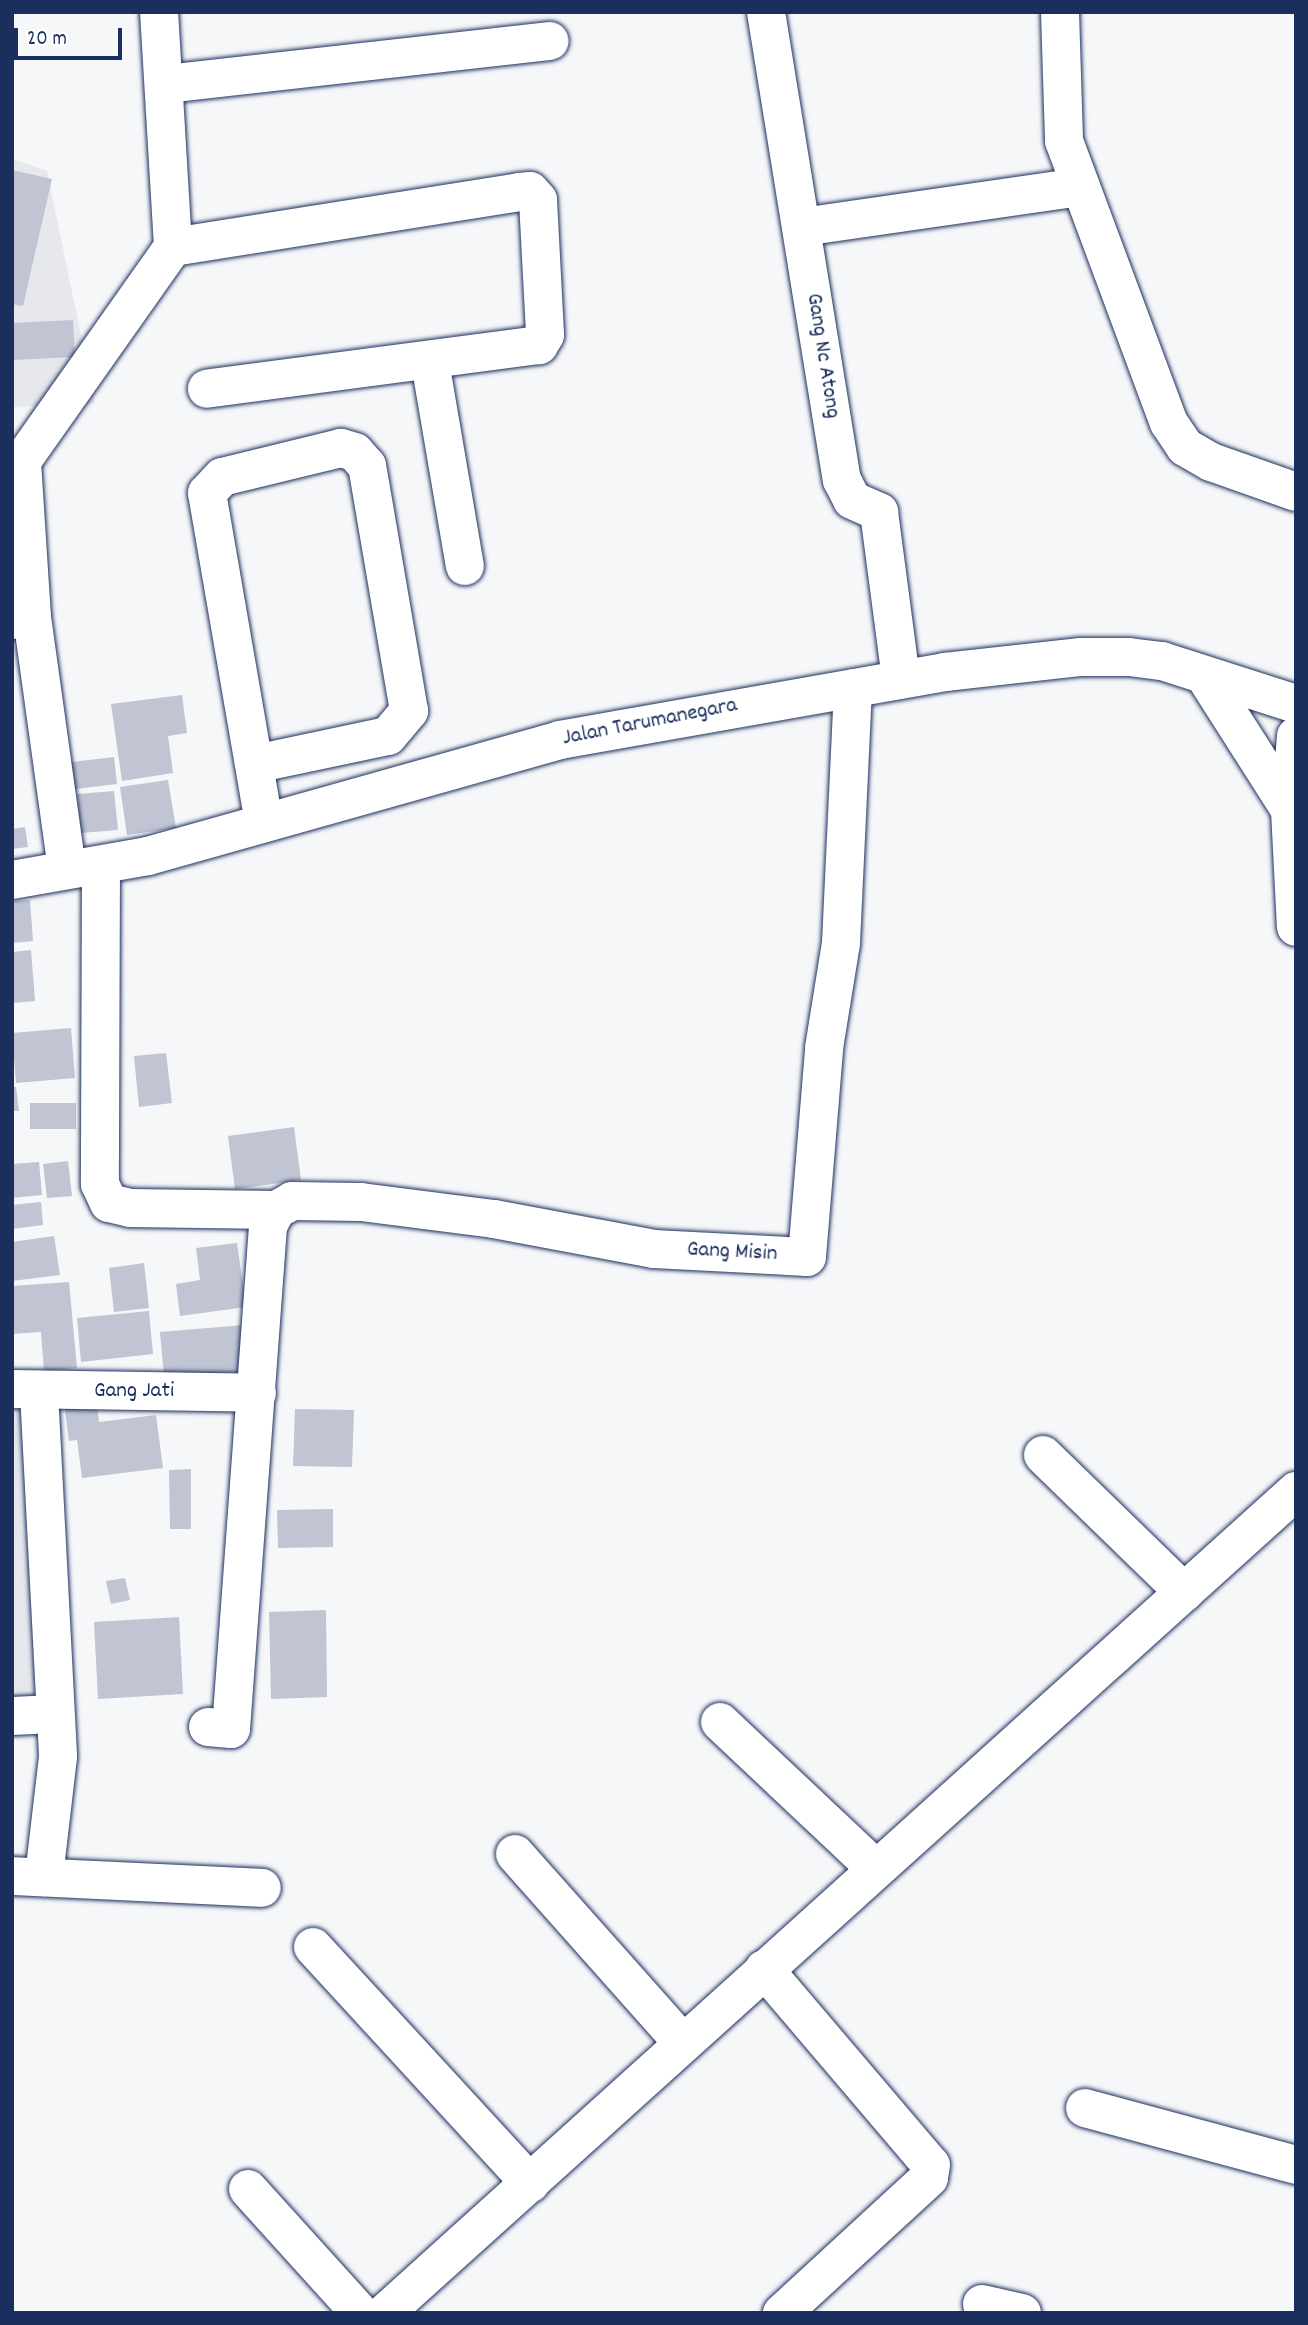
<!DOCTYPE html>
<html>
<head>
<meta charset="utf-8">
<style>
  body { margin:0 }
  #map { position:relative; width:1308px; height:2325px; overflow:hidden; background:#f6f7f9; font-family:Dekko,sans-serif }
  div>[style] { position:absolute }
  .built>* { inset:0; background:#e6e8ee }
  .building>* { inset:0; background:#c0c4d3 }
  .roads { filter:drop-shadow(0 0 2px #1b2f5e) drop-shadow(0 0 2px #1b2f5e) }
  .minor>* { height:38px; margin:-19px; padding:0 19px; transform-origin:19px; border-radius:19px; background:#fff }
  span { translate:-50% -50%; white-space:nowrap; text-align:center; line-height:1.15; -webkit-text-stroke:6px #fff; paint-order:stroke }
  .street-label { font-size:23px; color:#1b2f5e }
  .frame { position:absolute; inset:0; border:14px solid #1b2f5e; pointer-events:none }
  .scale { position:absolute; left:14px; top:28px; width:108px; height:32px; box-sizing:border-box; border:4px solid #1b2f5e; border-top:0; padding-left:9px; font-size:21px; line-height:24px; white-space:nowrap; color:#1b2f5e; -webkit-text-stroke:5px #fff; paint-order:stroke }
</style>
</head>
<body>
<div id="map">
  <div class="built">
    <div style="clip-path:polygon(12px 159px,47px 171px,95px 403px,12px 407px)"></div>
    <div style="clip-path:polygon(12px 1386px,28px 1387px,56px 1721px,12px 1718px)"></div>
  </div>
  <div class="building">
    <div style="clip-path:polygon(12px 170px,52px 179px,23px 306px,12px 304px)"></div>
    <div style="clip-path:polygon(73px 320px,75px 357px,12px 360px,12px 323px)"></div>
    <div style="clip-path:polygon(182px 695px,187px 733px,168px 736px,173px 773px,122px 781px,111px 704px)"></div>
    <div style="clip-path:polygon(114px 757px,117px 784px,67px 790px,64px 763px)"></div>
    <div style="clip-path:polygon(168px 780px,176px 828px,127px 835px,120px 787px)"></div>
    <div style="clip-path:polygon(114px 791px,118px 830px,81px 833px,77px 794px)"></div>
    <div style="clip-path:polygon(25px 827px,28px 847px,12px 849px,12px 829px)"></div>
    <div style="clip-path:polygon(30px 900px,33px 941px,12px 943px,12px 901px)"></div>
    <div style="clip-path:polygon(31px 950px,35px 1001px,12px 1003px,12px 952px)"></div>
    <div style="clip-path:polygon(71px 1028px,75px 1078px,16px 1083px,12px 1033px)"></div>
    <div style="clip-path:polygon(166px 1053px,172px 1103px,139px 1107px,134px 1056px)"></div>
    <div style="clip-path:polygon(12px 1087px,16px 1087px,19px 1111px,12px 1111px)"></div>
    <div style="clip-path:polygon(30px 1103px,76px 1103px,76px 1129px,30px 1129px)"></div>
    <div style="clip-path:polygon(294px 1127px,301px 1180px,235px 1189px,228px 1136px)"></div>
    <div style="clip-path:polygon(68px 1161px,72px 1196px,47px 1198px,43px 1164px)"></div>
    <div style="clip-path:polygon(39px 1162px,42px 1195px,12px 1198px,12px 1164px)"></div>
    <div style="clip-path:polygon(41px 1202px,43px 1225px,12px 1229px,12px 1205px)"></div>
    <div style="clip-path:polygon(54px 1236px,60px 1275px,12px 1281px,12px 1242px)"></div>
    <div style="clip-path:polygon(237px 1243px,246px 1307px,180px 1316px,176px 1284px,200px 1280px,196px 1248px)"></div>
    <div style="clip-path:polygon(144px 1263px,149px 1308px,114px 1312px,109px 1268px)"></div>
    <div style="clip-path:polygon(69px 1282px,77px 1368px,44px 1372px,41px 1332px,12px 1334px,12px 1286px)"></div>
    <div style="clip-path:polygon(149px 1311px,153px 1354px,81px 1362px,77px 1318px)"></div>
    <div style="clip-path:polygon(244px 1325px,247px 1371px,164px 1376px,160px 1332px)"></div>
    <div style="clip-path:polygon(96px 1398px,99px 1422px,156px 1415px,163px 1468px,82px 1478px,77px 1440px,69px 1441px,64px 1402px)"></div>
    <div style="clip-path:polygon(295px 1409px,354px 1410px,352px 1467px,293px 1466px)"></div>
    <div style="clip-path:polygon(191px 1469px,191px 1529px,170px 1529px,169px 1470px)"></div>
    <div style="clip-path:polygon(333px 1509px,333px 1547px,278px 1548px,277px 1510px)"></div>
    <div style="clip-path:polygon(125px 1578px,130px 1600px,111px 1604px,106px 1581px)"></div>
    <div style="clip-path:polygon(326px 1610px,327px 1697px,271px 1699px,269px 1612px)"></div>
    <div style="clip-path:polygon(179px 1617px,183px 1694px,98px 1699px,94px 1622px)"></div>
  </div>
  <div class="roads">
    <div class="minor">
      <div style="left:766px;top:12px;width:474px;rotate:80.8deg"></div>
      <div style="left:842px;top:480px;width:22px;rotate:63deg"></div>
      <div style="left:852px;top:500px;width:30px;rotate:24deg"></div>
      <div style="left:879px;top:512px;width:169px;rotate:82.5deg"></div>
      <div style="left:1060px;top:12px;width:129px;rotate:88.2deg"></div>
      <div style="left:1064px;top:141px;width:301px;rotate:69.6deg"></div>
      <div style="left:1169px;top:423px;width:29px;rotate:56deg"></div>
      <div style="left:1185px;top:447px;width:30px;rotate:30deg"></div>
      <div style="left:1211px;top:462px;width:90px;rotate:19.4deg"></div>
      <div style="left:166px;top:84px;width:386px;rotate:-6.4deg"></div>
      <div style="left:802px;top:227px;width:280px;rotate:-8.2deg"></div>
      <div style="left:173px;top:247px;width:350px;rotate:-9deg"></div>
      <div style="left:519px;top:192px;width:11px;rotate:-5deg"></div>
      <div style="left:530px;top:191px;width:12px;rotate:48deg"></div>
      <div style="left:538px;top:200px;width:135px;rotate:87deg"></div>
      <div style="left:545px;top:335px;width:12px;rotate:121deg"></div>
      <div style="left:539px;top:345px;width:335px;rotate:172.5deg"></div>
      <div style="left:430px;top:362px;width:207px;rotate:80.3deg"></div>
      <div style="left:32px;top:617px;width:254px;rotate:82.1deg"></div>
      <div style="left:12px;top:620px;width:20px;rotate:-9deg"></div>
      <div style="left:32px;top:617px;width:156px;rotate:-93.7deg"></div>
      <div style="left:22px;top:461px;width:262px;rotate:-54.8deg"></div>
      <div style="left:173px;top:247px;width:235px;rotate:-93.4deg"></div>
      <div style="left:1206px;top:678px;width:156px;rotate:57.5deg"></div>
      <div style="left:1296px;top:736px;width:74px;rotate:94.6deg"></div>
      <div style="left:1290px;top:810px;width:117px;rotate:87.1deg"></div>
      <div style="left:255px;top:764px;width:136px;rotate:-11.9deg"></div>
      <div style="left:388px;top:736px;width:33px;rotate:-50deg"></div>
      <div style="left:409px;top:711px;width:249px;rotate:-99.7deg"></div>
      <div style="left:367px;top:466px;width:18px;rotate:-131deg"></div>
      <div style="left:355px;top:452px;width:15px;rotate:-164deg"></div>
      <div style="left:341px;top:448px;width:122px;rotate:166.3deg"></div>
      <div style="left:222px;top:477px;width:22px;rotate:133deg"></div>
      <div style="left:207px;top:493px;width:335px;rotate:80.2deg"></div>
      <div style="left:101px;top:865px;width:319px;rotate:90.2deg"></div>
      <div style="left:100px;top:1184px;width:21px;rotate:65deg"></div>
      <div style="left:109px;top:1203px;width:22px;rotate:13deg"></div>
      <div style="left:130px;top:1208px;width:146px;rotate:0.8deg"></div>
      <div style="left:12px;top:880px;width:138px;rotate:-10deg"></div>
      <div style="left:148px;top:856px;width:428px;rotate:-15.7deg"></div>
      <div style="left:560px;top:740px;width:391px;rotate:-10deg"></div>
      <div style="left:945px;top:672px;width:137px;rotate:-6.3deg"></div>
      <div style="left:1081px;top:657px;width:48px"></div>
      <div style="left:1129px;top:657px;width:33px;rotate:7deg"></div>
      <div style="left:1162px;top:661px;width:141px;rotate:17.8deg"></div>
      <div style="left:14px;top:1389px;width:243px;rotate:0.9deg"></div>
      <div style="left:39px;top:1392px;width:365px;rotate:87deg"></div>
      <div style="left:58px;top:1757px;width:121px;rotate:96.7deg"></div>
      <div style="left:1043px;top:1455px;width:197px;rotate:44.2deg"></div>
      <div style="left:12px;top:1716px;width:42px;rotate:-2.7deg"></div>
      <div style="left:720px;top:1722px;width:214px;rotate:43.3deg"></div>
      <div style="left:208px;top:1727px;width:23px;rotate:5deg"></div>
      <div style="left:231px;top:1729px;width:504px;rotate:-85.79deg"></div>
      <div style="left:268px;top:1226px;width:18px;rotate:-63deg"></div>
      <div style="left:276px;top:1210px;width:18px;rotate:-29deg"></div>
      <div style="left:292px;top:1201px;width:69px;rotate:0.8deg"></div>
      <div style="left:361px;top:1202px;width:134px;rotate:7.3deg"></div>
      <div style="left:494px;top:1219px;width:163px;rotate:10.6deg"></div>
      <div style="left:654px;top:1249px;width:153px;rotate:3deg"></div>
      <div style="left:807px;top:1257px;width:210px;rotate:-85.3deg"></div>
      <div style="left:824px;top:1048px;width:106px;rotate:-80.8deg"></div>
      <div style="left:841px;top:943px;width:255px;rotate:-87.3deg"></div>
      <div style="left:515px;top:1854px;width:251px;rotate:48.4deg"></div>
      <div style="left:12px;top:1876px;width:250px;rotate:2.7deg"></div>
      <div style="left:313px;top:1947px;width:321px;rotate:47.4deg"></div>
      <div style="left:764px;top:1969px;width:257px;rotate:49.6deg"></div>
      <div style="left:931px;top:2165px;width:13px;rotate:99deg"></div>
      <div style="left:929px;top:2178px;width:200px;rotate:137.4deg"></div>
      <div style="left:1085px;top:2108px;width:219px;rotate:15.1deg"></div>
      <div style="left:248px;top:2189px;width:167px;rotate:47.9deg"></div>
      <div style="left:982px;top:2304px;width:41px;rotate:12.7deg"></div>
      <div style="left:385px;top:2313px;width:1227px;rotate:-42.06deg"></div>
    </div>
  </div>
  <div class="street-label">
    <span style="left:822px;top:356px;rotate:81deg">Gang Nc Atong</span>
    <span style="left:650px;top:723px;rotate:-11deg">Jalan Tarumanegara</span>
    <span style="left:732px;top:1253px;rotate:3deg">Gang Misin</span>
    <span style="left:134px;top:1392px">Gang Jati</span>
  </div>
  <div class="frame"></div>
  <div class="scale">20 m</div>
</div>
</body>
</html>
